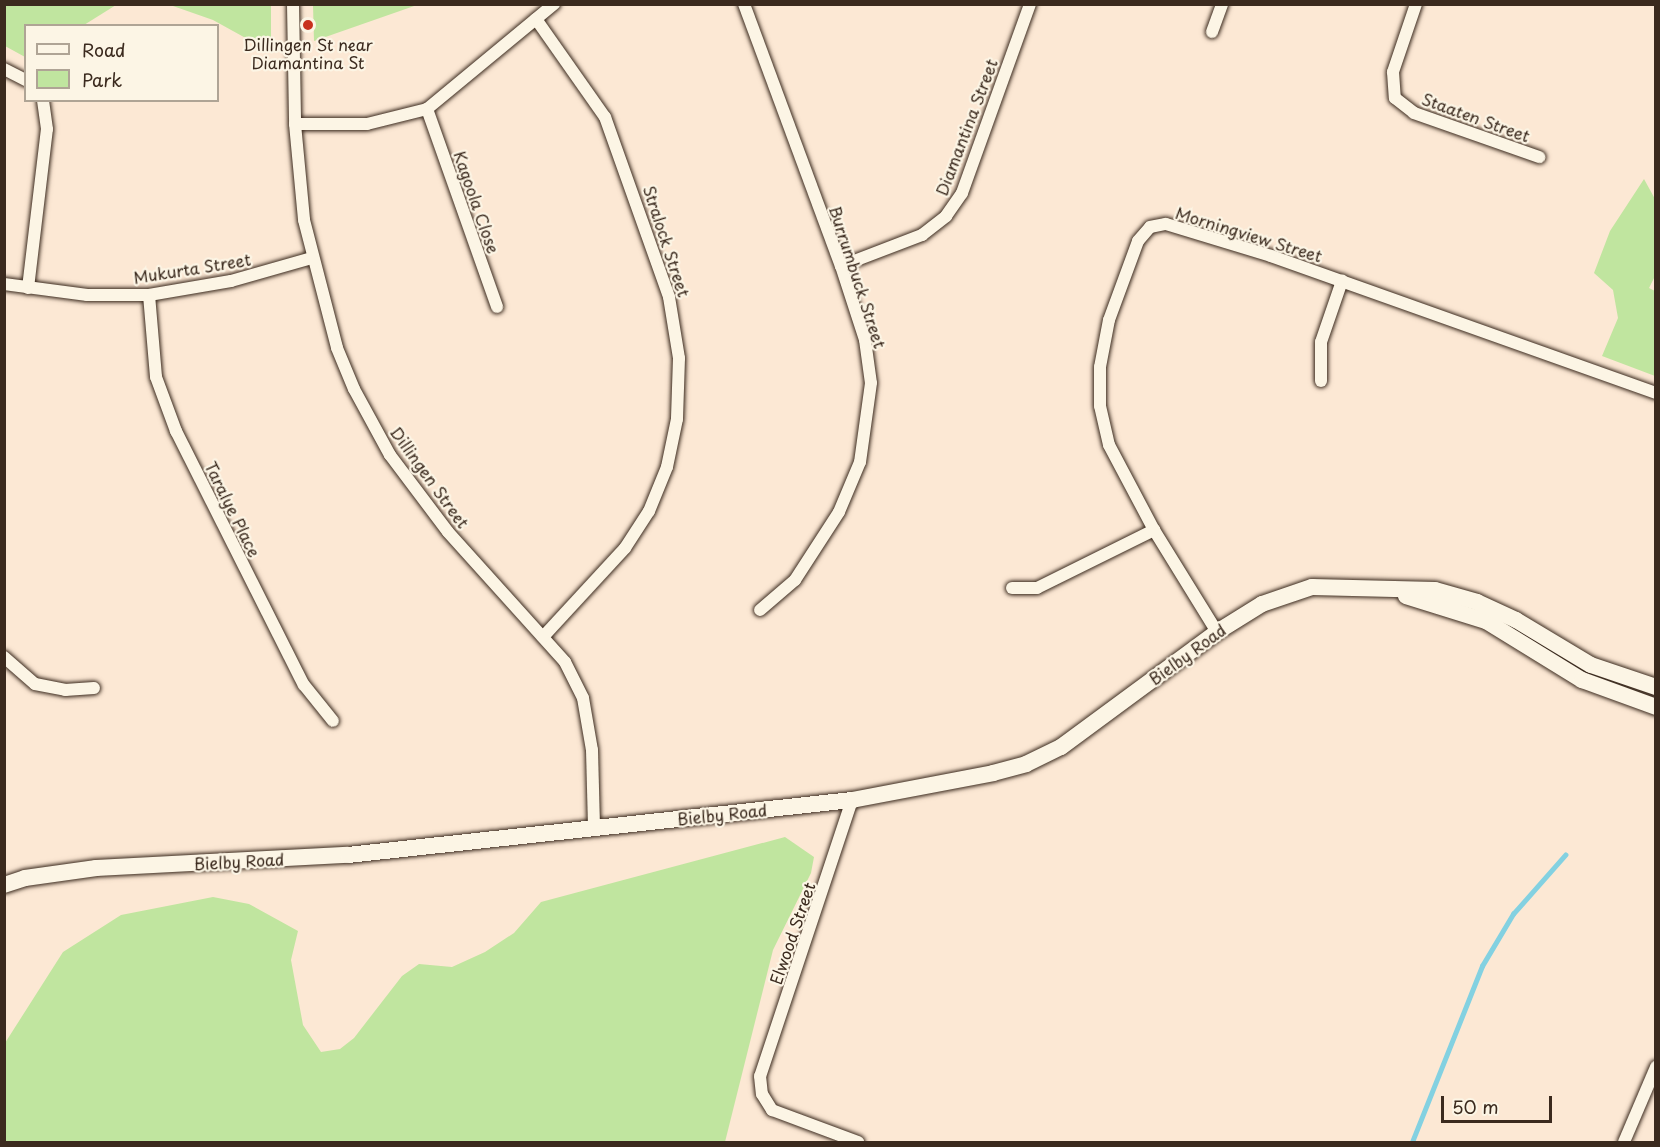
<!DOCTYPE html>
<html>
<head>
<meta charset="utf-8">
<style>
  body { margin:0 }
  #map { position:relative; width:1660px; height:1147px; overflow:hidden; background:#fce8d4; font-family:"Playpen Sans",sans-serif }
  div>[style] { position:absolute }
  .green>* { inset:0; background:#c0e59f }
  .stream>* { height:4.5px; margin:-2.25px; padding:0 2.25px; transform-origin:2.25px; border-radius:2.25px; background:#83d1e1 }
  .roads { filter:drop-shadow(0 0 2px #3b2a1e) drop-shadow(0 0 2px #3b2a1e) }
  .street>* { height:12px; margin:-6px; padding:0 6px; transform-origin:6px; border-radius:6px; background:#fcf5e5 }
  .secondary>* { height:16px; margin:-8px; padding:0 8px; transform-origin:8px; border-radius:8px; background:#fcf5e5 }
  .dots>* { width:16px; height:16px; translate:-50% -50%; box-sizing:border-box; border:3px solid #fcf5e5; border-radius:50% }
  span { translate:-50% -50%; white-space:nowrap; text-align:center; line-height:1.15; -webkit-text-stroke:4.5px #fcf5e5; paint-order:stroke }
  .poi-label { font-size:16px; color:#3b2a1e }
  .street-label { font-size:16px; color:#3b2a1e }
  .frame { position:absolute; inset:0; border:6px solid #3b2a1e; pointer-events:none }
  .legend { position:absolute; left:24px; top:24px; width:195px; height:78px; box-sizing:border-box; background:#fcf5e5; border:2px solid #afa495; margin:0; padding:8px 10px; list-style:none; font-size:18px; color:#3b2a1e }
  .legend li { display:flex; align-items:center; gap:12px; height:30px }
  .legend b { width:30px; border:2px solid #afa495 }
  .scale { position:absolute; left:1441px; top:1096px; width:111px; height:27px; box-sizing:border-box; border:3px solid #3b2a1e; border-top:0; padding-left:8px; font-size:18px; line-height:21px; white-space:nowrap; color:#3b2a1e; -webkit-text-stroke:4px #fcf5e5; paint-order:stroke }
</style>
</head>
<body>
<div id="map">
  <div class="green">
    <div style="clip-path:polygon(4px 5px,271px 5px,271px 52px,213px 20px,173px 6px,116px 5px,84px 25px,26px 26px,25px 57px,5px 46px)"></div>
    <div style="clip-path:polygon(313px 5px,313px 4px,417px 5px,314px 41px)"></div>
    <div style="clip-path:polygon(1644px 179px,1655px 199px,1655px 276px,1649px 288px,1655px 291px,1655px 376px,1602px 356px,1618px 318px,1613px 290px,1594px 273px,1610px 231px)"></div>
    <div style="clip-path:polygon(785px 837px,814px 857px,811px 873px,773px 950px,725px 1142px,5px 1142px,5px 1043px,63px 952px,121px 915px,213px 897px,249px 904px,298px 931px,291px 960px,303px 1025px,321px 1052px,340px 1049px,354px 1038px,402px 976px,419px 964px,452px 967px,485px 952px,514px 933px,541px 902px)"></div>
  </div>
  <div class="stream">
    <div style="left:1412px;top:1142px;width:189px;rotate:-68.3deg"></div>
    <div style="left:1482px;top:966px;width:61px;rotate:-59.2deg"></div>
    <div style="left:1513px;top:914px;width:79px;rotate:-48.6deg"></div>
  </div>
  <div class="roads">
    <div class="street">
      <div style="left:293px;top:4px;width:120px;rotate:89deg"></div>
      <div style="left:295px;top:124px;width:96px;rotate:84.6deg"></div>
      <div style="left:304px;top:220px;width:132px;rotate:75.5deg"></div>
      <div style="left:337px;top:348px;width:44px;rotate:67.5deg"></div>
      <div style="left:354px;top:389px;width:75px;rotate:61.4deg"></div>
      <div style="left:390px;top:455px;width:96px;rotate:53deg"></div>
      <div style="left:448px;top:532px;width:175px;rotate:48deg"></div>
      <div style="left:565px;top:662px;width:40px;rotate:63.4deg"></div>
      <div style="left:583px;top:698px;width:53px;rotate:80.2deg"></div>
      <div style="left:592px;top:750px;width:78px;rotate:88.5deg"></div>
      <div style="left:744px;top:4px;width:279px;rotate:69.7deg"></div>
      <div style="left:841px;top:266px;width:78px;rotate:72deg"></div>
      <div style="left:865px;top:340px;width:43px;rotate:82.1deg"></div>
      <div style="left:871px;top:383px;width:80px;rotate:97.9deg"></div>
      <div style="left:860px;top:462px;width:54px;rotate:112.8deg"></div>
      <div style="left:839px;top:512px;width:81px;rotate:122.9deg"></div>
      <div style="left:795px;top:580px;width:46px;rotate:139.4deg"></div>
      <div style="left:1416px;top:4px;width:72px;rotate:108.7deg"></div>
      <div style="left:1393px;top:72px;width:26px;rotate:86deg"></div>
      <div style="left:1395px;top:98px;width:24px;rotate:38deg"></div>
      <div style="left:1414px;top:113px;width:133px;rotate:19.4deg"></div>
      <div style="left:536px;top:19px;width:120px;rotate:54.9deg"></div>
      <div style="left:605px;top:117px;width:191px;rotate:70.4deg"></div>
      <div style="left:669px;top:297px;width:62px;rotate:80.7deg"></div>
      <div style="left:679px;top:358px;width:61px;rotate:91.9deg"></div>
      <div style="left:677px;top:419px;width:49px;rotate:101.8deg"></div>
      <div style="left:667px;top:467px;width:48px;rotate:112.2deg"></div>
      <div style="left:649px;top:511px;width:44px;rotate:123deg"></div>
      <div style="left:625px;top:548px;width:121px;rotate:132.7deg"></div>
      <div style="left:1212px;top:32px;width:30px;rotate:-70deg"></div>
      <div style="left:4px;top:69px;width:25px;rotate:27deg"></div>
      <div style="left:427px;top:109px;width:210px;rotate:70.5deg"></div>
      <div style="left:295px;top:124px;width:72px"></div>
      <div style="left:367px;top:124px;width:62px;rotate:-14deg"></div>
      <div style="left:427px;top:109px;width:165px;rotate:-39.6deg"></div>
      <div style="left:841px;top:266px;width:87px;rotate:-20.9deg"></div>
      <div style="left:922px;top:235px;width:31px;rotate:-38deg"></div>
      <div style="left:946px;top:216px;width:28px;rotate:-55deg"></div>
      <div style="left:962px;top:193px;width:201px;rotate:-70.2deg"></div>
      <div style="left:4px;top:284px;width:84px;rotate:7.5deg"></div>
      <div style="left:87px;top:295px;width:62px"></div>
      <div style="left:149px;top:295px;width:83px;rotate:-9.7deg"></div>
      <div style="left:231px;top:281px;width:84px;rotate:-15.9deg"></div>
      <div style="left:28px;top:288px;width:160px;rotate:-83.2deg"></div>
      <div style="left:47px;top:129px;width:29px;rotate:-98deg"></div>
      <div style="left:149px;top:295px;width:82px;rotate:85.1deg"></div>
      <div style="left:156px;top:377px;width:58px;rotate:69.7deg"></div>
      <div style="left:176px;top:431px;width:284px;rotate:63.3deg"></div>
      <div style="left:304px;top:685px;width:46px;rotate:51.1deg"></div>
      <div style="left:1321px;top:381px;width:39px;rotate:-90deg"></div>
      <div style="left:1321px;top:342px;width:65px;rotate:-71deg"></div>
      <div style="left:1012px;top:588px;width:25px"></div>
      <div style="left:1037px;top:588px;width:131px;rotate:-26.4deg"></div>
      <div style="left:1217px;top:632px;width:120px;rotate:-121.7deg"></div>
      <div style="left:1154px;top:530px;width:96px;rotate:-117.9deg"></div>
      <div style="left:1109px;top:445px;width:40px;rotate:-103deg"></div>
      <div style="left:1100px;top:406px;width:39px;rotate:-90deg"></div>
      <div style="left:1100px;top:367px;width:48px;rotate:-79.2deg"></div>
      <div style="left:1109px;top:320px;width:84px;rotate:-69.8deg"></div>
      <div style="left:1138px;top:241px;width:18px;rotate:-49deg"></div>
      <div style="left:1150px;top:227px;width:16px;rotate:-11deg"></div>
      <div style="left:1166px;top:224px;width:110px;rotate:16.9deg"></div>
      <div style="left:1271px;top:256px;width:409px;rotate:19.6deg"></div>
      <div style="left:4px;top:657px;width:41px;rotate:41.1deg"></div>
      <div style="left:35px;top:684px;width:31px;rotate:11deg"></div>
      <div style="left:65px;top:690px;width:29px;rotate:-4deg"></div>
      <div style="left:852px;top:800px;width:291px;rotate:108.4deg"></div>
      <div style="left:760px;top:1076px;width:18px;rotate:84deg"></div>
      <div style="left:762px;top:1094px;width:19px;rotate:58deg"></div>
      <div style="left:772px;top:1110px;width:92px;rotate:20.4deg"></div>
      <div style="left:1624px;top:1142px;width:82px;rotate:-66.9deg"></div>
    </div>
    <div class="secondary">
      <div style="left:1406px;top:596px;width:84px;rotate:17.4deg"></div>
      <div style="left:1486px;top:621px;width:113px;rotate:31.6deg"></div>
      <div style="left:1582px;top:680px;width:79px;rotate:20deg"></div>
      <div style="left:4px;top:885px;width:22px;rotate:-18deg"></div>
      <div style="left:25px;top:878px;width:72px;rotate:-8deg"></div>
      <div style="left:96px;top:868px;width:252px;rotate:-3deg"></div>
      <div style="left:348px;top:855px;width:507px;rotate:-6.23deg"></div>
      <div style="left:852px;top:800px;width:144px;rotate:-10.8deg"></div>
      <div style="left:993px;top:773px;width:34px;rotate:-15deg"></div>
      <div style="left:1026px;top:764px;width:39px;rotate:-26deg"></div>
      <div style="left:1061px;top:747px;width:194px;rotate:-36.4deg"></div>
      <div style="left:1217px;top:632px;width:53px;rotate:-31.9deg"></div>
      <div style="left:1262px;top:604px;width:53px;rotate:-18.8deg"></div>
      <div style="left:1312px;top:587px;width:123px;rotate:1.4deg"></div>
      <div style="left:1435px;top:590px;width:44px;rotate:15.9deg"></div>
      <div style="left:1477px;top:602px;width:43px;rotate:24.8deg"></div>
      <div style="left:1516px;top:620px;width:87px;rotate:31deg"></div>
      <div style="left:1591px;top:665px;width:69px;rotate:18.7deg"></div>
    </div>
  </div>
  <div class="dots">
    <div style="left:308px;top:25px;background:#c8321e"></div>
  </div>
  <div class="poi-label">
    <span style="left:308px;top:53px">Dillingen St near<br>Diamantina St</span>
  </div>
  <div class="street-label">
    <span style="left:1476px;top:117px;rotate:20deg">Staaten Street</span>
    <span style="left:966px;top:127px;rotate:-69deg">Diamantina Street</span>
    <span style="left:477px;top:202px;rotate:71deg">Kagoola Close</span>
    <span style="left:1249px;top:234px;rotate:17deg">Morningview Street</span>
    <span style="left:667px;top:241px;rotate:72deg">Stralock Street</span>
    <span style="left:192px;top:268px;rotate:-9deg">Mukurta Street</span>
    <span style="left:858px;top:277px;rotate:72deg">Burrumbuck Street</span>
    <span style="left:430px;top:477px;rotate:54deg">Dillingen Street</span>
    <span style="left:233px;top:509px;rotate:64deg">Taralye Place</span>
    <span style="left:1187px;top:654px;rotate:-36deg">Bielby Road</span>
    <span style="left:722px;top:814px;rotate:-6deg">Bielby Road</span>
    <span style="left:239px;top:861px;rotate:-3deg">Bielby Road</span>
    <span style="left:792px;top:933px;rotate:-71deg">Elwood Street</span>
  </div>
  <div class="frame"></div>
  <ul class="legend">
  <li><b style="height:8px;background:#fcf5e5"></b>Road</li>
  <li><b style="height:16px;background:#c0e59f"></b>Park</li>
  </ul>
  <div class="scale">50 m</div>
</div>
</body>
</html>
